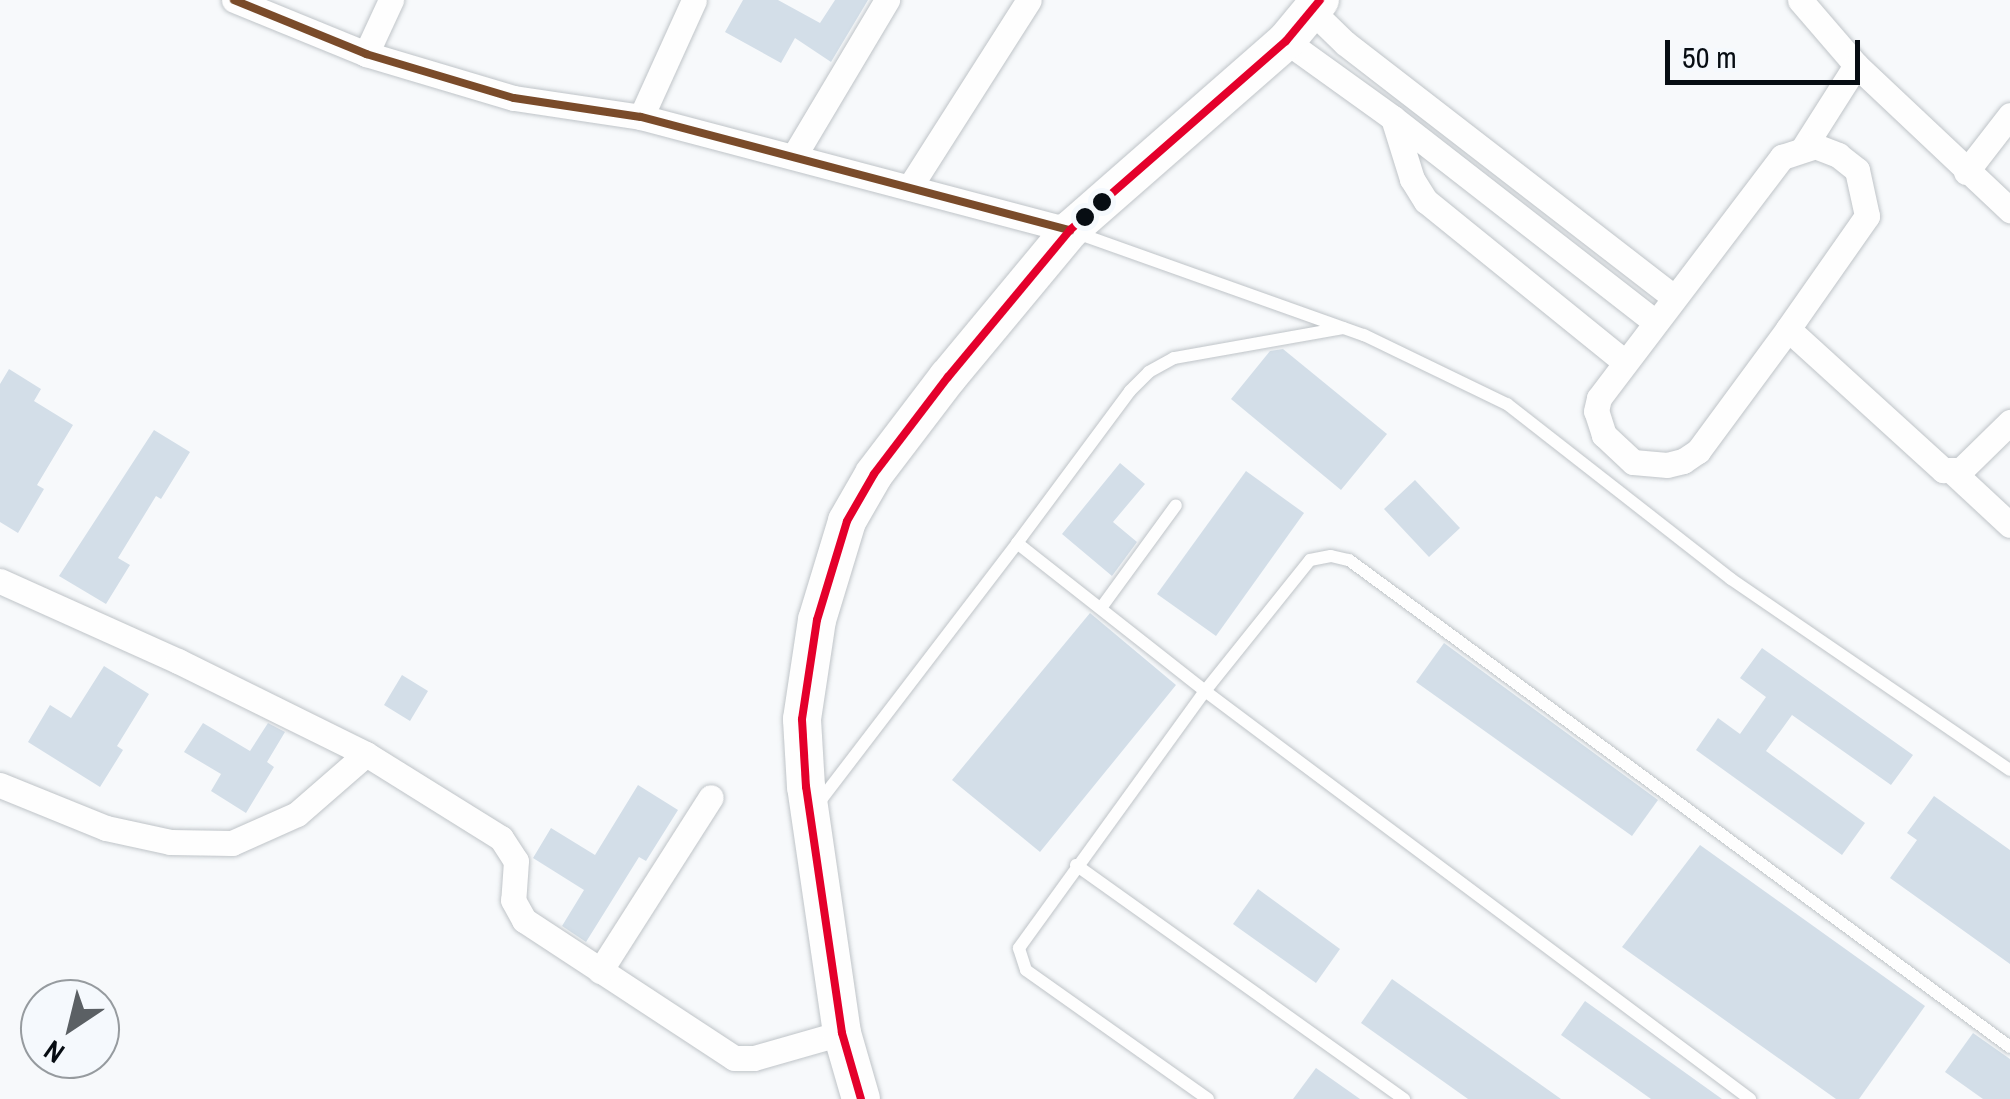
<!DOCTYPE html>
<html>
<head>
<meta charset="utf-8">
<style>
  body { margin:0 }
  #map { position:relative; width:2010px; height:1099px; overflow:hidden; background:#f7f9fb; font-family:"Archivo Narrow",sans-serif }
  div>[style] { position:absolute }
  .building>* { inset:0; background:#d3dee8 }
  .roads { filter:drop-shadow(0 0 2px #bfc4c8) drop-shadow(0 0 2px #bfc4c8) }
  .service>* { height:12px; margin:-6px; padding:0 6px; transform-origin:6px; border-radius:6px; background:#fefefe }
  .minor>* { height:25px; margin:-12.5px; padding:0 12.5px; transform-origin:12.5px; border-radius:12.5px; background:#fefefe }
  .secondary>* { height:38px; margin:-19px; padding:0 19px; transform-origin:19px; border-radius:19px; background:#fefefe }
  .bus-1>* { height:8px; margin:-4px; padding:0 4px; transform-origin:4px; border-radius:4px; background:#7a4b2a }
  .bus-2>* { height:8px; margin:-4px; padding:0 4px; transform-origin:4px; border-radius:4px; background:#e4002b }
  .dots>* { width:28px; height:28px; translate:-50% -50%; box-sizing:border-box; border:5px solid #f5f9fd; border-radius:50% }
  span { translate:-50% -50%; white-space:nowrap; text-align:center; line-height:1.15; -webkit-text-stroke:10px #f5f9fd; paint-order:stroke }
  .north { position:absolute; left:20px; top:979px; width:100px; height:100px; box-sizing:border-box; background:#f5f9fd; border:2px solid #969b9f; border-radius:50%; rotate:215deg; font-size:28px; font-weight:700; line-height:40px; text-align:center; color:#070d13 }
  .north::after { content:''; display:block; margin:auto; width:35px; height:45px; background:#5b6064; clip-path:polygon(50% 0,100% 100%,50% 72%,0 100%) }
  .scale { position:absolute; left:1665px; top:40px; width:195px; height:45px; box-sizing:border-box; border:5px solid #070d13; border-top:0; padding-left:12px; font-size:30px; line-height:35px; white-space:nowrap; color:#070d13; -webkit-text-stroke:8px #f5f9fd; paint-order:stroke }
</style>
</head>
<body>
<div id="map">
  <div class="building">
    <div style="clip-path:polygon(743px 0,778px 0,820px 23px,835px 0,868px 0,831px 62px,795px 38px,781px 63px,725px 32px)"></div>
    <div style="clip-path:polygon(1283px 349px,1387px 434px,1341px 490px,1231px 399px,1270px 351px)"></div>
    <div style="clip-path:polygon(9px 369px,41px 389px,34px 401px,73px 425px,37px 485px,44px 489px,18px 533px,0 522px,0 384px)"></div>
    <div style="clip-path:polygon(154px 430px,190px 452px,161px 499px,156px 496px,118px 558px,130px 565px,106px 604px,59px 576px)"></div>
    <div style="clip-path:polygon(1120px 463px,1145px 484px,1113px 522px,1137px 542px,1112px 576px,1062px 534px)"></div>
    <div style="clip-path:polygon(1246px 471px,1304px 513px,1216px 636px,1157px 594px)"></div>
    <div style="clip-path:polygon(1415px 480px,1460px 528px,1429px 557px,1384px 509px)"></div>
    <div style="clip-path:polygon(1090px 613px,1176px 685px,1040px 852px,952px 780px)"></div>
    <div style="clip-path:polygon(1444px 643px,1658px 800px,1632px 836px,1416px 682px)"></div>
    <div style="clip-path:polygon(1762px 648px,1913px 755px,1891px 785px,1792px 715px,1766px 751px,1865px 823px,1842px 855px,1696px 750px,1718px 718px,1740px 734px,1766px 697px,1740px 678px)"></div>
    <div style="clip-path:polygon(104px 666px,149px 694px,117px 746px,123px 750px,100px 787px,28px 742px,50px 705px,71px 718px)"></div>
    <div style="clip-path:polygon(402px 675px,428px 691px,410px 721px,384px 705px)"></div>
    <div style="clip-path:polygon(203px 723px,250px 751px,268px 723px,285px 732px,267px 762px,274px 767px,246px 813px,211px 791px,221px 774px,184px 752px)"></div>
    <div style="clip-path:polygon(638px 785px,678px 810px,646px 861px,639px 857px,586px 942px,562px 926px,584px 890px,533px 858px,551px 828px,595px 855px)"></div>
    <div style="clip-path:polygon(1934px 796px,2010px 850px,2010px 964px,1890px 878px,1917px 840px,1907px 833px)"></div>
    <div style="clip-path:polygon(1700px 845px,1925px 1006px,1859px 1099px,1836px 1099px,1622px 947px)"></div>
    <div style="clip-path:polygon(1258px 889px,1340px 949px,1316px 983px,1233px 924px)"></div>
    <div style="clip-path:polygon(1392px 979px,1561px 1099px,1468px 1099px,1361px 1023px)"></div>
    <div style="clip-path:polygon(1585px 1001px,1722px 1099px,1651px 1099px,1561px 1035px)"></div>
    <div style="clip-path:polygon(1973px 1033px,2010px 1059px,2010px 1099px,1983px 1099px,1945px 1072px)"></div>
    <div style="clip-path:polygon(1316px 1068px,1360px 1099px,1293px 1099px)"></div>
  </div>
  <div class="roads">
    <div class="service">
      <div style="left:1077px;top:233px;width:305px;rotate:19.6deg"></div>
      <div style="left:1364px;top:335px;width:159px;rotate:25.8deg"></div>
      <div style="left:1507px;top:404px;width:284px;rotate:38deg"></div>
      <div style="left:1731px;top:579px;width:338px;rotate:34.4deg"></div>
      <div style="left:1343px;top:328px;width:172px;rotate:169.9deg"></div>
      <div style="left:1174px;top:358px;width:29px;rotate:151deg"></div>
      <div style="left:1149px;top:372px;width:27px;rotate:135deg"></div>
      <div style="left:1130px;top:391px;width:189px;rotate:126.6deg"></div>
      <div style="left:1017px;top:543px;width:239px;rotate:38.2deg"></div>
      <div style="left:1205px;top:691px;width:681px;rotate:36.82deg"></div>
      <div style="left:1101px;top:608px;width:127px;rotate:-53.9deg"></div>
      <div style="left:817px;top:805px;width:330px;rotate:-52.6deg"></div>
      <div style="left:1076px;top:865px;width:403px;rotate:35.5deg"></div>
      <div style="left:1208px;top:1099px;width:223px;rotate:-144.7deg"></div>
      <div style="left:1026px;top:970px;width:23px;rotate:-108deg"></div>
      <div style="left:1019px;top:948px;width:317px;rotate:-54.1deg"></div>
      <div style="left:1205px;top:691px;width:168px;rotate:-51.3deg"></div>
      <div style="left:1310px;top:560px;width:21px;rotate:-11deg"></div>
      <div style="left:1331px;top:556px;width:18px;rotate:13deg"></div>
      <div style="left:1349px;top:560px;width:821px;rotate:36.38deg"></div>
    </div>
    <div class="minor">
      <div style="left:234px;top:0;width:143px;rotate:22.2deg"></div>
      <div style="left:366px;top:54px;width:154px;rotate:16.6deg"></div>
      <div style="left:514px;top:98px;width:128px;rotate:8.5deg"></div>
      <div style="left:641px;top:117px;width:444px;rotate:14.8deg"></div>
      <div style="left:1800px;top:0;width:86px;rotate:49.3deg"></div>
      <div style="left:1856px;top:65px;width:212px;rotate:43.3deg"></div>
      <div style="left:1312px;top:11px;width:46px;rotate:44.1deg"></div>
      <div style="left:1345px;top:43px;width:416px;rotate:37.7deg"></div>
      <div style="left:1286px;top:41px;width:132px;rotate:35.7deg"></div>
      <div style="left:1393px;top:118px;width:332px;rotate:37.9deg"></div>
      <div style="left:366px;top:54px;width:60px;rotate:-65.2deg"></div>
      <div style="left:641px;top:117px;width:128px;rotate:-65.6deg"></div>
      <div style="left:1393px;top:118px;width:64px;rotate:72.7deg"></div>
      <div style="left:1412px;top:179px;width:26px;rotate:58deg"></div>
      <div style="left:1426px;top:201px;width:256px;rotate:39deg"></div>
      <div style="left:1804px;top:147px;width:97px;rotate:-57.6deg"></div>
      <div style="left:794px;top:156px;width:182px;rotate:-59.2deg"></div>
      <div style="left:1966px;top:172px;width:72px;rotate:-52.3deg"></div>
      <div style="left:911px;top:185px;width:219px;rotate:-57.5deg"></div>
      <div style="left:1788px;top:329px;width:152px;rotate:126.4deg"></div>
      <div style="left:1698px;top:451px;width:18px;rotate:146deg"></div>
      <div style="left:1683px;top:461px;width:16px;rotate:166deg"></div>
      <div style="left:1667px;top:465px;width:34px;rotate:-175deg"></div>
      <div style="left:1633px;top:462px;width:40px;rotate:-137deg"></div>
      <div style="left:1604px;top:435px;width:25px;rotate:-108deg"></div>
      <div style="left:1596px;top:411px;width:13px;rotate:-77deg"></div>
      <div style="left:1599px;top:398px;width:303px;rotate:-52.8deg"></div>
      <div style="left:1782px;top:157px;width:35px;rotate:-18deg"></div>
      <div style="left:1815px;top:146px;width:25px;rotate:21deg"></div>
      <div style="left:1838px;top:155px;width:24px;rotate:38deg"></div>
      <div style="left:1857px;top:170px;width:47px;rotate:77.7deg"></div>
      <div style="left:1867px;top:216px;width:138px;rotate:125deg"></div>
      <div style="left:1788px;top:329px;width:210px;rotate:42.3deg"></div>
      <div style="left:1943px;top:470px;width:18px"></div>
      <div style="left:1961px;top:470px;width:69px;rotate:-44.4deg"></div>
      <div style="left:1954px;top:473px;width:76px;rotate:42.9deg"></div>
      <div style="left:0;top:581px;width:195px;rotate:24.2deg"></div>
      <div style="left:178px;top:661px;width:210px;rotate:26.3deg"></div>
      <div style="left:366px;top:754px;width:159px;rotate:31.9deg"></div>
      <div style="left:501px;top:838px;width:27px;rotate:57deg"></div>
      <div style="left:516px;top:861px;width:39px;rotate:94deg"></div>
      <div style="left:513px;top:900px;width:23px;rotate:61deg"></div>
      <div style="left:524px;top:920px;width:251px;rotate:33.3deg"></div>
      <div style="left:734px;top:1058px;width:20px"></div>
      <div style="left:754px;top:1058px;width:91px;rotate:-15.9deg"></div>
      <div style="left:0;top:785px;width:114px;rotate:22.1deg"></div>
      <div style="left:106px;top:828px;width:66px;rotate:12.3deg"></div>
      <div style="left:170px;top:842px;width:62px;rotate:0.9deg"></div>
      <div style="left:232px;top:843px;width:71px;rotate:-24deg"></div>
      <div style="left:297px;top:814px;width:91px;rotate:-41deg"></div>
      <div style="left:600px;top:971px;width:206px;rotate:-57.5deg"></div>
    </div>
    <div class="secondary">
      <div style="left:861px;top:1099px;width:69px;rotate:-106.1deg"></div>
      <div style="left:842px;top:1033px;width:249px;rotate:-98.3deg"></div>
      <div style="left:806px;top:787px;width:68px;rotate:-93.4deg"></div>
      <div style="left:802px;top:719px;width:100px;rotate:-81.4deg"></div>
      <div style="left:817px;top:620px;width:103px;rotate:-73.1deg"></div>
      <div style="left:847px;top:521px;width:54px;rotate:-60.1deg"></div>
      <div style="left:874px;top:474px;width:122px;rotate:-52.7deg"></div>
      <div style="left:948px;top:377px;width:191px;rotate:-50.3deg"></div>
      <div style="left:1070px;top:230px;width:287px;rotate:-41.2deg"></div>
      <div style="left:1286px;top:41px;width:53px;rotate:-50.3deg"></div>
    </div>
  </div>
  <div class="bus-1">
    <div style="left:234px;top:0;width:143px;rotate:22.2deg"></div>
    <div style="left:366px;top:54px;width:154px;rotate:16.6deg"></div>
    <div style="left:514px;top:98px;width:128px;rotate:8.5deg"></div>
    <div style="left:641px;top:117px;width:444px;rotate:14.8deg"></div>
  </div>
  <div class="bus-2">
    <div style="left:861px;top:1099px;width:69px;rotate:-106.1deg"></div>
    <div style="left:842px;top:1033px;width:249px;rotate:-98.3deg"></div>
    <div style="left:806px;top:787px;width:68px;rotate:-93.4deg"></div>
    <div style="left:802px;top:719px;width:100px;rotate:-81.4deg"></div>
    <div style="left:817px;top:620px;width:103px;rotate:-73.1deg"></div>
    <div style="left:847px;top:521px;width:54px;rotate:-60.1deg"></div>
    <div style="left:874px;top:474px;width:122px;rotate:-52.7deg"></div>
    <div style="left:948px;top:377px;width:191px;rotate:-50.3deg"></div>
    <div style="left:1070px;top:230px;width:287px;rotate:-41.2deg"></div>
    <div style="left:1286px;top:41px;width:53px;rotate:-50.3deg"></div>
  </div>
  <div class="dots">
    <div style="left:1102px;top:202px;background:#070d13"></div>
    <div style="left:1085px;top:217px;background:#070d13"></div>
  </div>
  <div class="north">N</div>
  <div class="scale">50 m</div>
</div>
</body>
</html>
